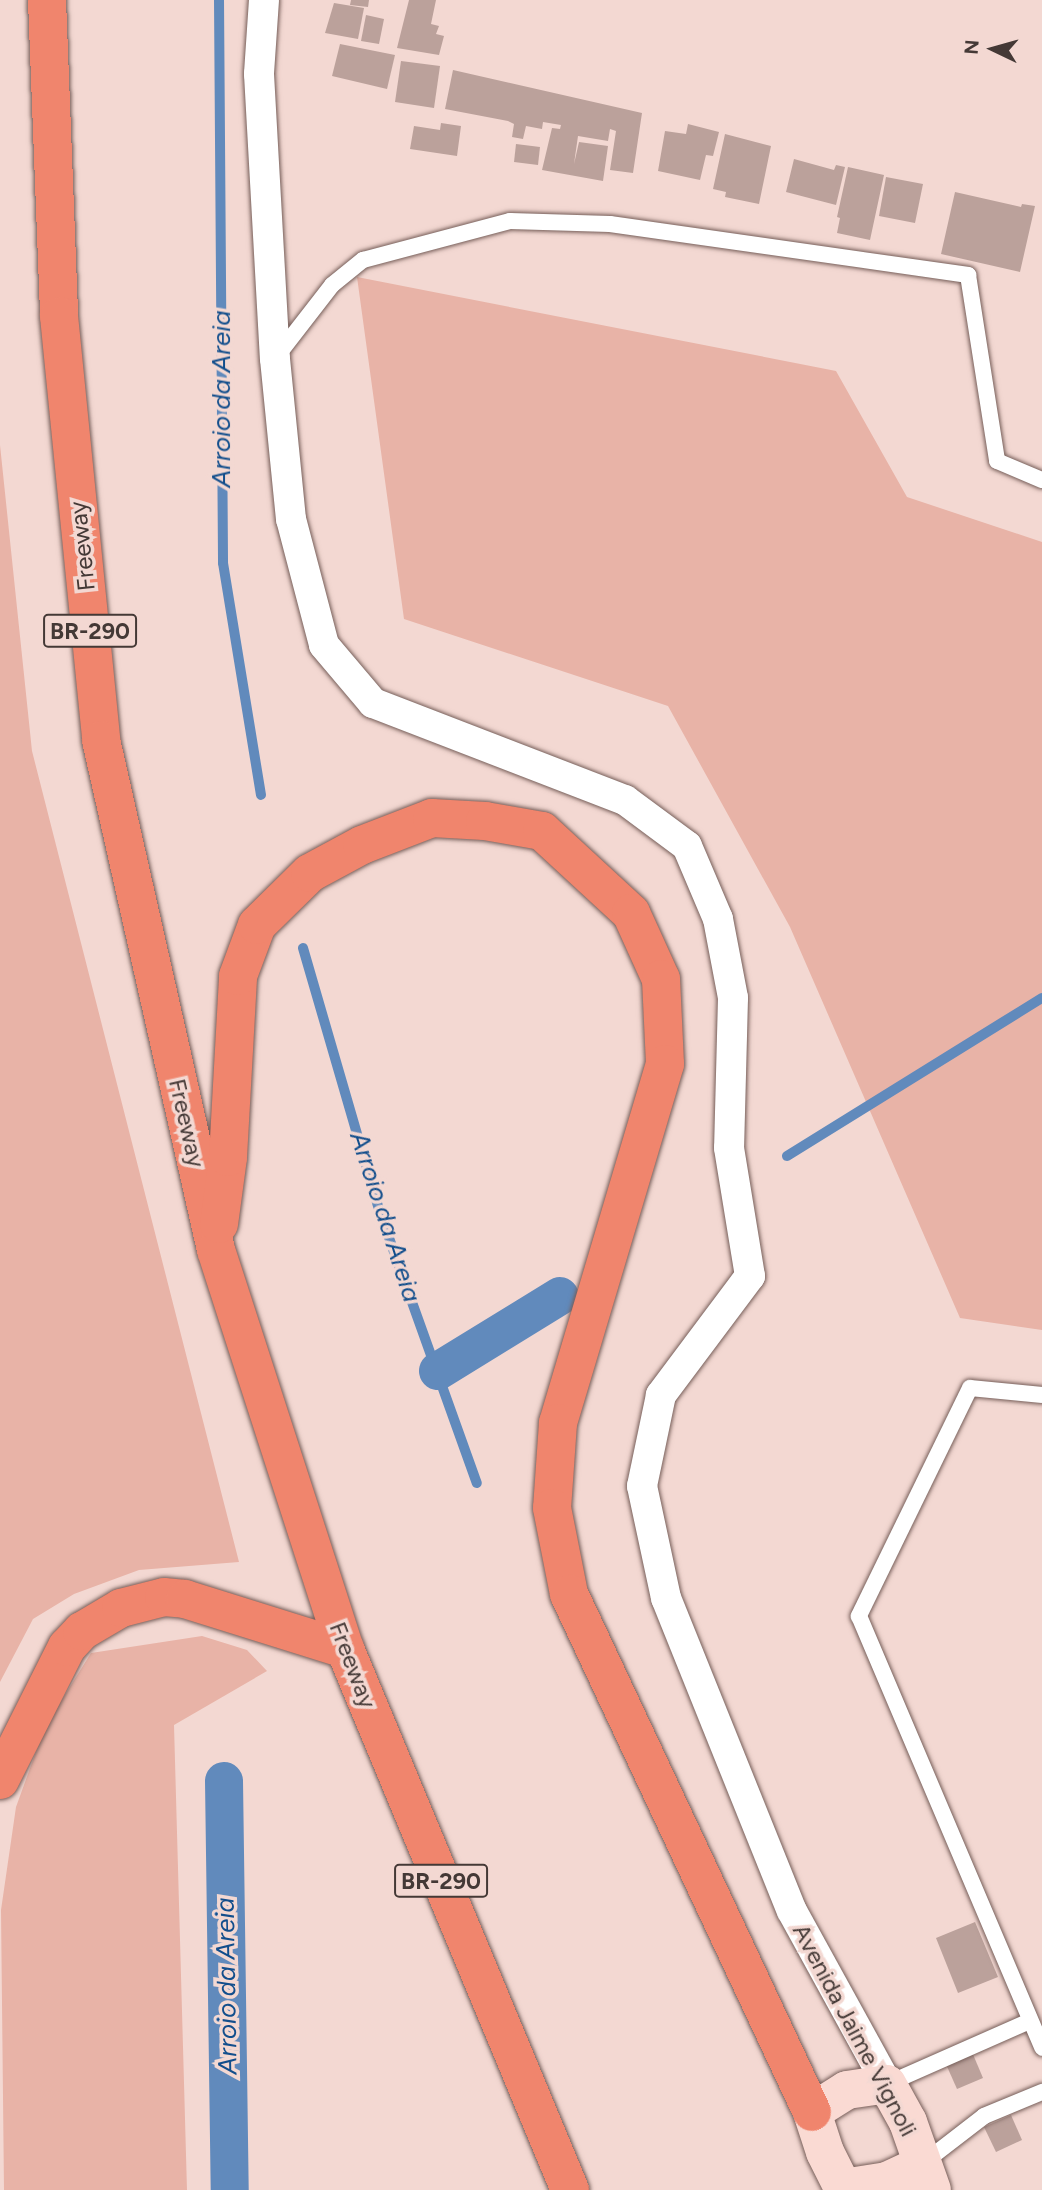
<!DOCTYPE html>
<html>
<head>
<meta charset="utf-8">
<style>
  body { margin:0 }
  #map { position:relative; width:1042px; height:2190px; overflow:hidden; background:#f3d8d2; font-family:Figtree,sans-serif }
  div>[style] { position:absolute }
  .green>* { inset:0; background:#e8b3a7 }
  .stream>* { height:10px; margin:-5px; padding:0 5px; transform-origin:5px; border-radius:5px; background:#618abc }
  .canal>* { height:38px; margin:-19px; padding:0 19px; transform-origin:19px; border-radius:19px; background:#618abc }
  .building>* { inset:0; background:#bba19b }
  .roads { filter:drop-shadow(0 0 2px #765e59) drop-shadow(0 0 2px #765e59) }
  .lane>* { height:16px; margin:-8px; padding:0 8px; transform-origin:8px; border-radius:8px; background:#fff }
  .street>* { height:30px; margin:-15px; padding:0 15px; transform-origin:15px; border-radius:15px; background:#fff }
  .secondary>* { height:38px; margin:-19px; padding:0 19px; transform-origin:19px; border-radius:19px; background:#fadad3 }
  .highway>* { height:38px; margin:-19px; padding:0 19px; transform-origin:19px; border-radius:19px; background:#f0856d }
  span { translate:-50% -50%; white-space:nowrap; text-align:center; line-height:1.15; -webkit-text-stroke:7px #f3d8d2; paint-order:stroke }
  .shield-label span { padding:2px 5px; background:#f3d8d2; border:2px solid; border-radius:5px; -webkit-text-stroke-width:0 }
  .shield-label { font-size:23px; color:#443936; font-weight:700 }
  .street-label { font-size:24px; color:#443936 }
  .water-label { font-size:26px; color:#124e8c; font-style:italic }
  .north { position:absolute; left:958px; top:14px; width:70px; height:70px; -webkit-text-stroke:5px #f3d8d2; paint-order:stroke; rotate:275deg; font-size:19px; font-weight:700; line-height:28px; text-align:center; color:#443936 }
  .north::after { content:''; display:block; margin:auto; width:24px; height:32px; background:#443936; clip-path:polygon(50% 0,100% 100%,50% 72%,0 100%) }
</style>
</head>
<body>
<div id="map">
  <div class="green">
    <div style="clip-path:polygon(357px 277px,836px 371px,907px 497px,1042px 542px,1042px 1330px,960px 1318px,790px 927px,668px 706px,404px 619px)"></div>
    <div style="clip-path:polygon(0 445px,32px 751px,239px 1562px,139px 1570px,74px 1594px,33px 1619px,0 1682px)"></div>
    <div style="clip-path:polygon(202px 1636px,247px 1650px,267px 1671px,174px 1725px,187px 2190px,4px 2190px,1px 1910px,16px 1807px,45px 1727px,91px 1653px)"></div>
  </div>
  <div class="stream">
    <div style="left:219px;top:0;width:563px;rotate:89.59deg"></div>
    <div style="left:223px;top:563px;width:235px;rotate:80.7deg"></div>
    <div style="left:303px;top:948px;width:273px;rotate:73.8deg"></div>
    <div style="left:379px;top:1210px;width:290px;rotate:70.3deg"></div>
    <div style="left:787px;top:1156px;width:300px;rotate:-31.8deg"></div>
  </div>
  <div class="canal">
    <div style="left:438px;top:1371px;width:143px;rotate:-31.6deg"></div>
    <div style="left:224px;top:1781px;width:409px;rotate:89.2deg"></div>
  </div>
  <div class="building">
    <div style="clip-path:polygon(351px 0,369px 0,368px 7px,350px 5px)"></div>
    <div style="clip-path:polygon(409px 0,436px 0,431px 24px,439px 26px,436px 34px,444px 36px,439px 55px,397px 48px)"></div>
    <div style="clip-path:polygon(334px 3px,364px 8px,358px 39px,325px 33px)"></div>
    <div style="clip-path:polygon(366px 15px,384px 19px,379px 44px,361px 41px)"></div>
    <div style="clip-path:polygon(340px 44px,395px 55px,387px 89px,332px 76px)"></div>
    <div style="clip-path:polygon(401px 61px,440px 66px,434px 108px,395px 102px)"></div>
    <div style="clip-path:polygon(453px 70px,642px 113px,633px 173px,610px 170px,616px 131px,610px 129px,608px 141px,578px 136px,574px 164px,579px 142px,608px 146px,603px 181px,542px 170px,552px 128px,560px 129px,561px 125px,543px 122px,542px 129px,526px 126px,523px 139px,512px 137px,514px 124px,508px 121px,445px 109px)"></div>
    <div style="clip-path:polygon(441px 123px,461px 126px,457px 156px,410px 149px,414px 126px,440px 130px)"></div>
    <div style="clip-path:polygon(688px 124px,719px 132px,713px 156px,706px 155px,700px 180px,658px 171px,665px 131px,686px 134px)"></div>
    <div style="clip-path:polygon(725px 134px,771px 146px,759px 204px,725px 197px,726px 192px,713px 189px)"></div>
    <div style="clip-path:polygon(516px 144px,540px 147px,538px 165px,514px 162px)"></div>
    <div style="clip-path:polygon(794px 159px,834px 170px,836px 165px,845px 167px,836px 205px,786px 192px)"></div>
    <div style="clip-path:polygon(848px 167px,884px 175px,870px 240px,837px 233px,840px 218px,837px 217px)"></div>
    <div style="clip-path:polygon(886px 177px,923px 184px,915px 223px,879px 216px)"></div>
    <div style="clip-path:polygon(955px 192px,1021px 207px,1022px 204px,1035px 206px,1020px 272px,941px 254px)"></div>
    <div style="clip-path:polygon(975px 1922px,998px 1977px,958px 1993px,936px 1938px)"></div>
    <div style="clip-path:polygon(972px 2052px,983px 2078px,957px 2089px,945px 2062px)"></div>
    <div style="clip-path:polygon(1011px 2115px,1022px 2140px,996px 2152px,984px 2127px)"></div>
  </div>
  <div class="roads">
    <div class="lane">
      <div style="left:277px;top:356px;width:90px;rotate:-52.2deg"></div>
      <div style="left:332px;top:285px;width:40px;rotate:-39deg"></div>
      <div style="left:363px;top:260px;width:152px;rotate:-14.9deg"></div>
      <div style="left:510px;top:221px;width:100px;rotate:1.7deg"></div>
      <div style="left:610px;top:224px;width:362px;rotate:8.1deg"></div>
      <div style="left:968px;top:275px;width:188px;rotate:81.1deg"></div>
      <div style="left:997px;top:461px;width:49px;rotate:22.9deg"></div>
      <div style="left:1042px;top:1395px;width:72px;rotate:-174.4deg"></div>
      <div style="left:970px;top:1388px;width:254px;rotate:116deg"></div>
      <div style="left:859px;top:1616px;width:469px;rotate:67deg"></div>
      <div style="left:887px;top:2084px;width:156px;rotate:-23.8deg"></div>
      <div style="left:922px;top:2164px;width:78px;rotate:-37.7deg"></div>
      <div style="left:984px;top:2116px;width:63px;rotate:-22.5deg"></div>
    </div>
    <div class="street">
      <div style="left:264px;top:0;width:74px;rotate:93.9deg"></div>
      <div style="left:259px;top:74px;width:285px;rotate:86.8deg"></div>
      <div style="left:275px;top:359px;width:161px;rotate:84.3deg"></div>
      <div style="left:291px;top:519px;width:130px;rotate:75.3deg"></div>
      <div style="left:324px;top:645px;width:76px;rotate:49.8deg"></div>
      <div style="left:373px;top:703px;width:270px;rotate:21.1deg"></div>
      <div style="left:625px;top:800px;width:77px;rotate:36.6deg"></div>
      <div style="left:687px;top:846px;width:79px;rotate:67deg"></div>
      <div style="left:718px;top:919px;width:80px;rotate:79.2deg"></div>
      <div style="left:733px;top:998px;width:150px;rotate:91.5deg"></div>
      <div style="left:729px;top:1148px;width:130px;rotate:80.7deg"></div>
      <div style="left:750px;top:1276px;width:149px;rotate:126.8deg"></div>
      <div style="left:661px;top:1395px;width:93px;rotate:101.8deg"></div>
      <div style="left:642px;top:1486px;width:115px;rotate:77.9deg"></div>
      <div style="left:666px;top:1598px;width:337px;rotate:68.1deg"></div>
      <div style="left:792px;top:1911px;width:197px;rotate:61.2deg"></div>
    </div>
    <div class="secondary">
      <div style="left:843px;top:2188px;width:45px;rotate:-9deg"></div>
      <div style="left:887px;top:2181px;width:38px;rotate:-25deg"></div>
      <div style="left:844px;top:2190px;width:42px;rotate:-116.6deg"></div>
      <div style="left:825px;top:2152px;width:42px;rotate:-108deg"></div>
      <div style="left:812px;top:2112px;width:41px;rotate:-32.2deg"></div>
      <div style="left:847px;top:2090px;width:40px;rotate:-8.5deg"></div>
      <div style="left:887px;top:2084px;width:43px;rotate:61.1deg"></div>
      <div style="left:908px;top:2122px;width:72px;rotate:70.6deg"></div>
    </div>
    <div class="highway">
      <div style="left:47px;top:0;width:316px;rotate:87.8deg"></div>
      <div style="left:59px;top:316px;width:426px;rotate:84.3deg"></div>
      <div style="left:101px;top:740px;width:523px;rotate:77.29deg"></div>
      <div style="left:216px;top:1250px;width:419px;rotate:72.1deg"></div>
      <div style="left:345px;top:1649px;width:586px;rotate:67.42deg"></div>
      <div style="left:219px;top:1224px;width:68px;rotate:-82.3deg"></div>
      <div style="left:228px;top:1157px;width:181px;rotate:-86.8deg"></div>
      <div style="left:238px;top:976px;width:54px;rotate:-69.6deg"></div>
      <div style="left:257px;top:925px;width:74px;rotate:-44.5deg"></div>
      <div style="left:310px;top:873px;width:59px;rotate:-28.3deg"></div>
      <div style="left:362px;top:845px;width:75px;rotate:-21.1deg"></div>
      <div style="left:432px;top:818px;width:53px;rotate:3.2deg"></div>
      <div style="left:485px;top:821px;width:58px;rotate:10deg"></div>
      <div style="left:542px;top:831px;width:121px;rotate:42.7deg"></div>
      <div style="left:631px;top:913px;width:72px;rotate:65.6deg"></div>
      <div style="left:661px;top:979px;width:85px;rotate:87.3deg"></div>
      <div style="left:665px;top:1064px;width:375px;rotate:106.6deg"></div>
      <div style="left:558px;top:1423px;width:85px;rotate:94deg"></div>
      <div style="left:552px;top:1508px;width:88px;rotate:78.8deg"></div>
      <div style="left:569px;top:1594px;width:572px;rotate:64.87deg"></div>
      <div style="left:0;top:1780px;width:149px;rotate:-63.3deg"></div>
      <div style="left:67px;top:1647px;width:22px;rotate:-47deg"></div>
      <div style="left:82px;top:1631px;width:45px;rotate:-30.5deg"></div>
      <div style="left:121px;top:1608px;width:44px;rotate:-14.3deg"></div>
      <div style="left:164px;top:1597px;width:21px;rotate:5deg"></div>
      <div style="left:185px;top:1599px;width:168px;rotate:17.4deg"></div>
    </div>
  </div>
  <div class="shield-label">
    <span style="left:90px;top:631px">BR-290</span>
    <span style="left:441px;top:1881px">BR-290</span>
  </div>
  <div class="street-label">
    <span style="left:82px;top:546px;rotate:-96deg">Freeway</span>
    <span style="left:187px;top:1123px;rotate:77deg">Freeway</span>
    <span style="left:353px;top:1665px;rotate:69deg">Freeway</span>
    <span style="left:855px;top:2030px;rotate:62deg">Avenida Jaime Vignoli</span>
  </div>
  <div class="water-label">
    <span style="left:222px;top:399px;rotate:-90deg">Arroio da Areia</span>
    <span style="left:385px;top:1217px;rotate:72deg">Arroio da Areia</span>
    <span style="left:227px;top:1986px;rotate:-91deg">Arroio da Areia</span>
  </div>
  <div class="north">N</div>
</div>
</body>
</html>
